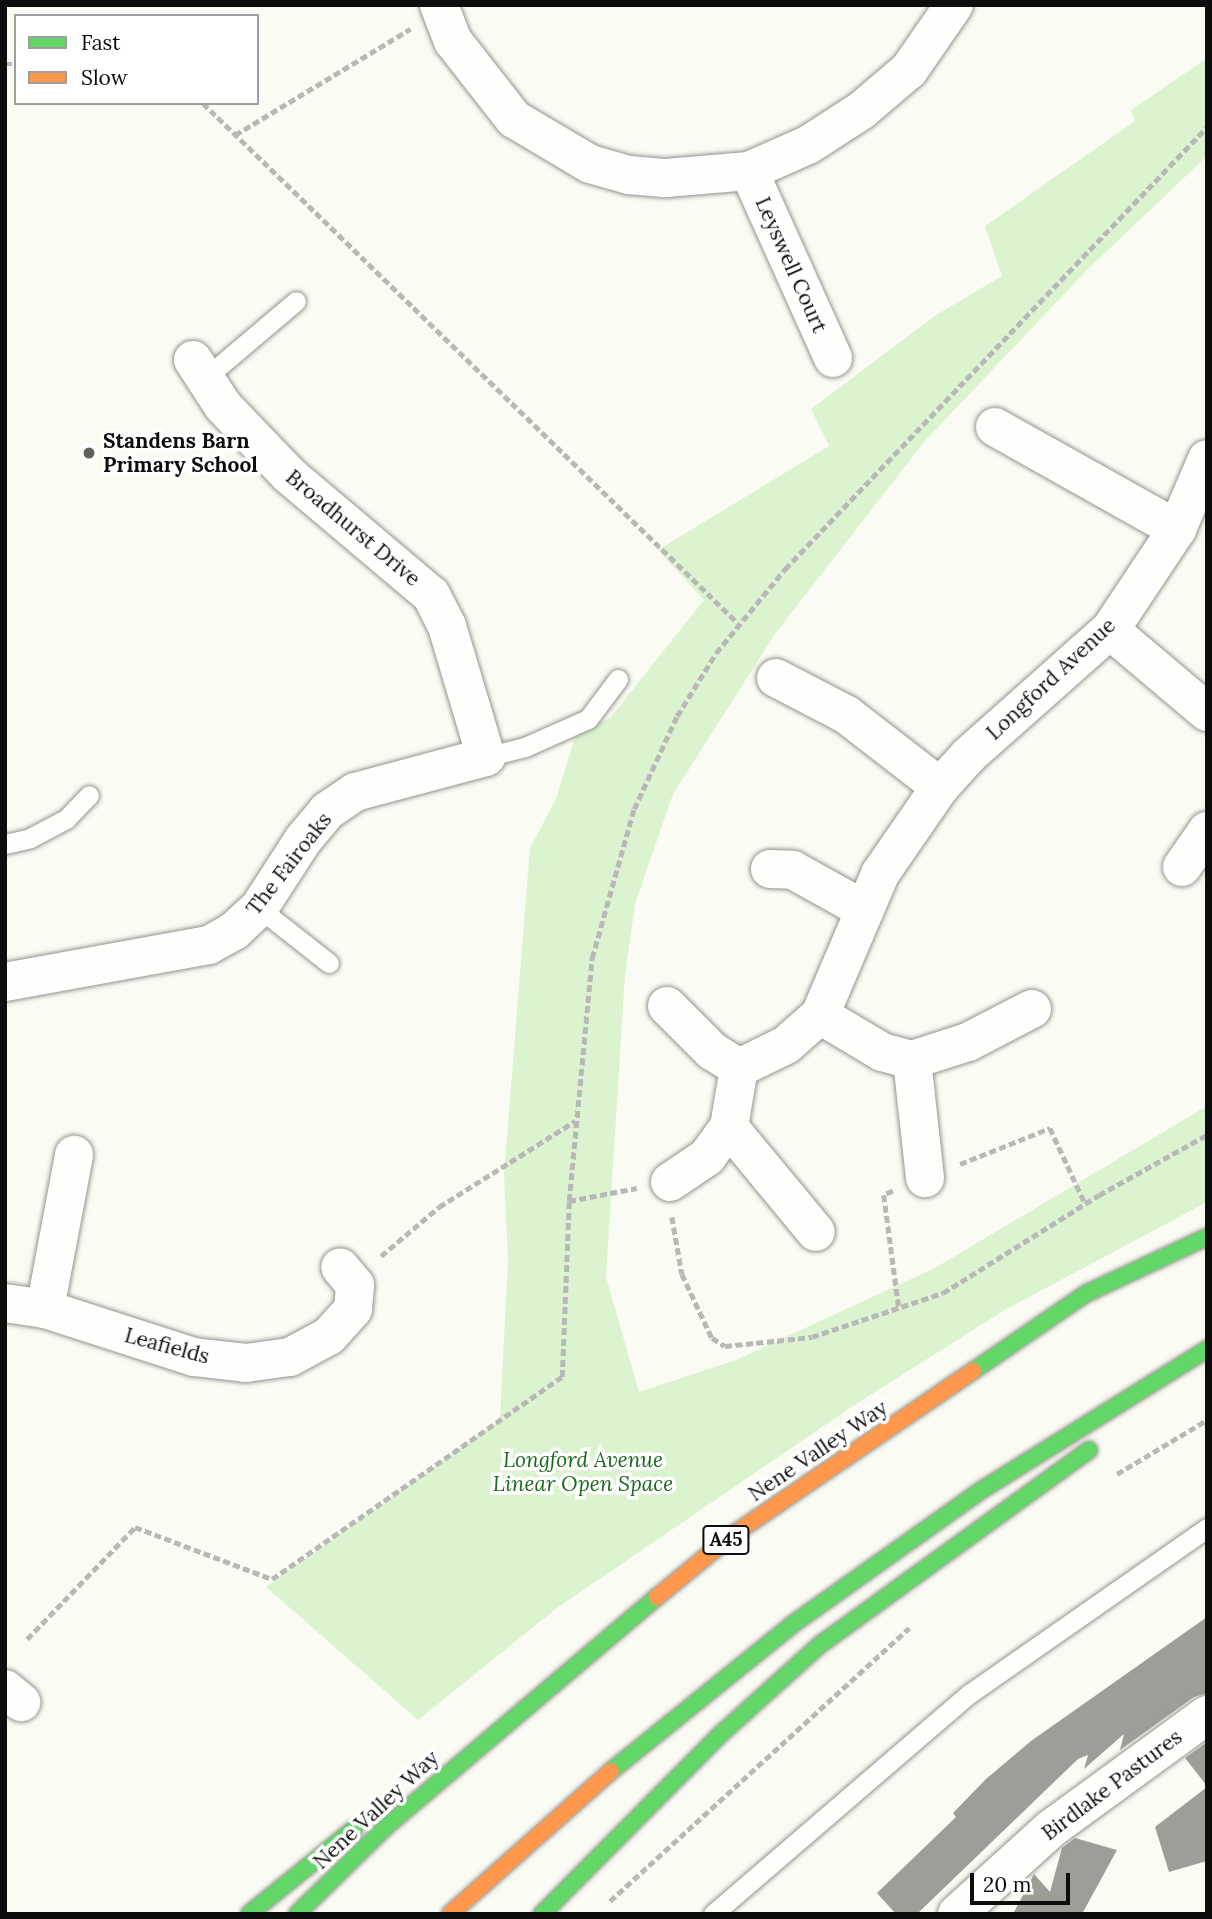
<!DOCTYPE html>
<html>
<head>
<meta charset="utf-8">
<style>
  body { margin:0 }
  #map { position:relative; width:1212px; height:1919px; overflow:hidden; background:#fafbf2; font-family:Lora,serif }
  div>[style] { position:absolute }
  .green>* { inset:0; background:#dcf3d0 }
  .building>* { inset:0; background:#9e9e98 }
  .path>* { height:4.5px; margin-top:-2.25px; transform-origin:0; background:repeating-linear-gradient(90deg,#b8b8b6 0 7px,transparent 0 10.5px) }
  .roads { filter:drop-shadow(0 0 2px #949490) drop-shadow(0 0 2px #949490) }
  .lane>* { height:19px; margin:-9.5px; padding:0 9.5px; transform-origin:9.5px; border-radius:9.5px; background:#fefefd }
  .street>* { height:38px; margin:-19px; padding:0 19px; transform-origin:19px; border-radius:19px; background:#fefefd }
  .fast>* { height:16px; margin:-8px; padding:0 8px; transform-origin:8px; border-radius:8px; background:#63d668 }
  .slow>* { height:16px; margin:-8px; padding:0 8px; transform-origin:8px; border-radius:8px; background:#ff974d }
  .dots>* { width:19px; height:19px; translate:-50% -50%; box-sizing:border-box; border:4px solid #fff; border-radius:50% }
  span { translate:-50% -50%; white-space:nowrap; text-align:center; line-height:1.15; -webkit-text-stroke:7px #fff; paint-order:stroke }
  .shield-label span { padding:2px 5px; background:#fff; border:2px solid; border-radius:5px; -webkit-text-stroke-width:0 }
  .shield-label { font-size:19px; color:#0d0d0d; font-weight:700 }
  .street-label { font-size:21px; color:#0d0d0d }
  .poi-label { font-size:21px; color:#0d0d0d; font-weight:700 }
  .left { translate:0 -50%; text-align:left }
  .park-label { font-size:21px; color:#1a691d; font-style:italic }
  .frame { position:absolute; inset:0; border:7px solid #0d0d0d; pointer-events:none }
  .legend { position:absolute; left:14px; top:14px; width:245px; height:91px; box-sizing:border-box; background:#fff; border:2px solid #9e9e9e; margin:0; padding:9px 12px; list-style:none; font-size:21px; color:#0d0d0d }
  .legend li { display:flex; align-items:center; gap:14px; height:35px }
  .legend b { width:35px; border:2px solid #9e9e9e }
  .scale { position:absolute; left:970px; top:1873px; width:100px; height:32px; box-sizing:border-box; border:4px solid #0d0d0d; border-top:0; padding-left:9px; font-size:21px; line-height:24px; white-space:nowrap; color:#0d0d0d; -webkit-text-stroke:5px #fff; paint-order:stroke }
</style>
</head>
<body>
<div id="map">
  <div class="green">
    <div style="clip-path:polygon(1207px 58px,1207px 156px,1088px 269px,924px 442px,775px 634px,673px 794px,635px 904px,625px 975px,606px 1277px,639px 1392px,736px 1360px,935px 1268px,1207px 1106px,1207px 1202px,1003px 1311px,853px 1406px,557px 1608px,418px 1720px,266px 1587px,500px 1419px,508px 1259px,504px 1175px,530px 848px,556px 799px,576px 734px,610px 718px,704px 600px,658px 550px,829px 446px,811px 409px,936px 315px,1002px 276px,985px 226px,1135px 121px,1131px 110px)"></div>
  </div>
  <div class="building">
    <div style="clip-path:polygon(1207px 1617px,1207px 1693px,1194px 1697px,1120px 1750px,1124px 1734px,1084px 1769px,1088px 1755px,1078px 1759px,917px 1914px,896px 1914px,877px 1893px,956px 1817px,953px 1813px,986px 1779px,1031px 1741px)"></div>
    <div style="clip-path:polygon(1207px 1742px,1207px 1786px,1185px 1758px)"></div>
    <div style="clip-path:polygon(1207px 1787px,1207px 1861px,1169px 1872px,1155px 1827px)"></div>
    <div style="clip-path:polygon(1075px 1838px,1117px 1850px,1082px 1914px,1013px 1914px,1034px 1874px,1050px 1892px,1062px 1848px)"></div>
  </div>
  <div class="path">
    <div style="left:5px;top:64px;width:11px"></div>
    <div style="left:203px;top:103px;width:746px;rotate:44.19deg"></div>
    <div style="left:235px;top:135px;width:205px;rotate:-31.2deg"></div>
    <div style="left:960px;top:1164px;width:97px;rotate:-21.8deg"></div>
    <div style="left:1050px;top:1128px;width:83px;rotate:65deg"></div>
    <div style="left:893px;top:1191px;width:10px;rotate:156deg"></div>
    <div style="left:884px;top:1195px;width:115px;rotate:82.5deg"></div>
    <div style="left:569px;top:1201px;width:69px;rotate:-10.8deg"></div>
    <div style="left:672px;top:1217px;width:58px;rotate:80deg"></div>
    <div style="left:682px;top:1274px;width:71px;rotate:64.9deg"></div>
    <div style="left:712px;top:1338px;width:15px;rotate:32deg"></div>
    <div style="left:725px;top:1346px;width:87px;rotate:-5.9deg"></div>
    <div style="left:812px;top:1337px;width:138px;rotate:-18.6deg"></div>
    <div style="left:943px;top:1293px;width:184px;rotate:-32.1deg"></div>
    <div style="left:1099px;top:1195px;width:124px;rotate:-29.1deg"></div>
    <div style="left:381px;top:1256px;width:76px;rotate:-40.2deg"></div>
    <div style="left:439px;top:1207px;width:161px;rotate:-32.3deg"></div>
    <div style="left:1117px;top:1474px;width:105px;rotate:-31deg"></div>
    <div style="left:27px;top:1639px;width:156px;rotate:-46deg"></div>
    <div style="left:135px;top:1527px;width:147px;rotate:20.8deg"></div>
    <div style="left:272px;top:1579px;width:353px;rotate:-34.9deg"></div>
    <div style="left:562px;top:1377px;width:176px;rotate:-87.7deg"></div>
    <div style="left:569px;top:1201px;width:244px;rotate:-84.6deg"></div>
    <div style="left:592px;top:958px;width:155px;rotate:-74.3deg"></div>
    <div style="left:634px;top:809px;width:102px;rotate:-65.2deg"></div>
    <div style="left:677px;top:716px;width:74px;rotate:-58.2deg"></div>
    <div style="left:716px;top:653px;width:109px;rotate:-50.6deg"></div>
    <div style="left:785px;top:569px;width:611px;rotate:-46.33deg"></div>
    <div style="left:610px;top:1901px;width:405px;rotate:-42.4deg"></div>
  </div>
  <div class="roads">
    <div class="lane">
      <div style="left:205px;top:378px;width:119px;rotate:-40.2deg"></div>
      <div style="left:486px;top:757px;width:40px;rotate:-14.4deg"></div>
      <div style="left:525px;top:747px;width:69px;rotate:-24deg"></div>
      <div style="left:588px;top:719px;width:50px;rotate:-53.1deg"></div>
      <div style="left:5px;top:844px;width:26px;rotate:-13deg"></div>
      <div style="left:30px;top:838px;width:41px;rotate:-27.8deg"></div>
      <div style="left:66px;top:819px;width:33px;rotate:-46deg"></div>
      <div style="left:259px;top:908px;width:89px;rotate:38.2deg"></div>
      <div style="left:713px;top:1914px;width:338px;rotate:-40.7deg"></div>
      <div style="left:969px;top:1694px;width:290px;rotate:-34.9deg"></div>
    </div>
    <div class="street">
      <div style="left:439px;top:5px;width:39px;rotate:69deg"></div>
      <div style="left:453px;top:41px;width:99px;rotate:52deg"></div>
      <div style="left:514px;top:119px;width:88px;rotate:30.6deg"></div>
      <div style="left:590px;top:164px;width:41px;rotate:15.8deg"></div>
      <div style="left:629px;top:175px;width:37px;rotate:5deg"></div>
      <div style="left:666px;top:178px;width:83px;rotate:-4.8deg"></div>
      <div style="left:749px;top:171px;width:64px;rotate:-23.8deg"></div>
      <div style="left:808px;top:145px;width:64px;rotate:-32.9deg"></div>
      <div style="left:862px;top:110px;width:62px;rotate:-40.4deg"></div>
      <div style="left:909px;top:70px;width:79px;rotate:-55.3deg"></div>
      <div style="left:749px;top:171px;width:205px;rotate:65.8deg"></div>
      <div style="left:995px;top:427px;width:209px;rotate:29.3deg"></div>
      <div style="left:1110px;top:630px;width:127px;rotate:40.2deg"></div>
      <div style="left:776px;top:678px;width:80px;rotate:27.5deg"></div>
      <div style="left:847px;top:715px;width:118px;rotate:37.7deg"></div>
      <div style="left:1182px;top:867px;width:44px;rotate:-55.2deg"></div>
      <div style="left:770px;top:869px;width:23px;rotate:2deg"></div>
      <div style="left:793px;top:870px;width:82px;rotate:29.1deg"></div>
      <div style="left:5px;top:982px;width:207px;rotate:-10.3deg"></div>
      <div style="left:209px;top:945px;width:29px;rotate:-29deg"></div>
      <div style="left:234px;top:931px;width:34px;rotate:-43deg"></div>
      <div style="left:259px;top:908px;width:81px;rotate:-57.1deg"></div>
      <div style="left:303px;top:840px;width:38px;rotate:-50deg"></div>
      <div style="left:327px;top:811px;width:34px;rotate:-34deg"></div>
      <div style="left:355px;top:792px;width:136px;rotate:-15deg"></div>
      <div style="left:486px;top:757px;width:137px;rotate:-106.6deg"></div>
      <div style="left:447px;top:626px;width:35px;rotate:-117deg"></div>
      <div style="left:431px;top:595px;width:186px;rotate:-139.8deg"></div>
      <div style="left:289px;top:475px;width:95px;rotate:-133.7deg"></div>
      <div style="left:223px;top:406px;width:55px;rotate:-123.1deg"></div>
      <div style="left:667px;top:1006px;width:64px;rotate:45deg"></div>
      <div style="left:712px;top:1051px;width:32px;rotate:32deg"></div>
      <div style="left:820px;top:1015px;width:72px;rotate:30.8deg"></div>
      <div style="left:882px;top:1052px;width:31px;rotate:15deg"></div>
      <div style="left:912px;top:1060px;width:59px;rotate:-17.8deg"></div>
      <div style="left:968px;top:1042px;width:72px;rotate:-27.3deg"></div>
      <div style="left:912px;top:1060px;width:119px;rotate:83.7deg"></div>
      <div style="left:729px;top:1127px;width:136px;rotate:50.4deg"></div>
      <div style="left:670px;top:1182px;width:45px;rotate:-34deg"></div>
      <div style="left:707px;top:1157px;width:37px;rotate:-54deg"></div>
      <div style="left:729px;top:1127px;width:60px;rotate:-80.4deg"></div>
      <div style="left:739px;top:1068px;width:52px;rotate:-26.1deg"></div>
      <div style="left:786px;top:1045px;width:45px;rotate:-41.4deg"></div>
      <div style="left:820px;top:1015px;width:153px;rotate:-66.9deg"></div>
      <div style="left:880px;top:874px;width:106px;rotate:-55.4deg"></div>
      <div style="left:940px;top:787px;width:43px;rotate:-47.8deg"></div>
      <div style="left:969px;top:755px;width:188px;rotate:-41.6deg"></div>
      <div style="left:1110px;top:630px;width:121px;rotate:-56.4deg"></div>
      <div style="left:1177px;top:529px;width:76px;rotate:-66.8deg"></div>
      <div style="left:5px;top:1303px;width:40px;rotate:8.5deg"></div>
      <div style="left:45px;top:1309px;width:157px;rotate:17.9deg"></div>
      <div style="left:194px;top:1357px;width:52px;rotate:6.6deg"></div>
      <div style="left:246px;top:1363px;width:44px;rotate:-7.8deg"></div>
      <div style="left:290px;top:1357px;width:44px;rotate:-28.3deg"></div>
      <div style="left:329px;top:1336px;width:36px;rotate:-48deg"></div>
      <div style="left:353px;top:1309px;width:24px;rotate:-85deg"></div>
      <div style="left:355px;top:1285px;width:23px;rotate:-130deg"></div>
      <div style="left:45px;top:1309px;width:157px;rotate:-79.3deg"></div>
      <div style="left:5px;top:1689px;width:21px;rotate:39deg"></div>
      <div style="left:957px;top:1914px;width:128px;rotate:-42.2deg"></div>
      <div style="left:1052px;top:1828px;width:192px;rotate:-36.1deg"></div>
    </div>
    <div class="fast">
      <div style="left:973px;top:1371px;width:138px;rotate:-34.4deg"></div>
      <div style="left:1087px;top:1293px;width:132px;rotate:-25deg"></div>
      <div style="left:611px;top:1771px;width:234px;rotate:-38.9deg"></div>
      <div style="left:793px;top:1624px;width:229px;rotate:-35.4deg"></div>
      <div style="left:980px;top:1491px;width:268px;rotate:-32deg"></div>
      <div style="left:249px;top:1914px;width:135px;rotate:-39deg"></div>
      <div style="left:297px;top:1914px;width:127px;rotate:-44.4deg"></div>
      <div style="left:388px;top:1825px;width:353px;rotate:-40.3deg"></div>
      <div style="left:542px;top:1914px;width:255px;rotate:-45.2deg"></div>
      <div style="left:722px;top:1733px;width:133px;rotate:-42deg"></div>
      <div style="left:821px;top:1644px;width:331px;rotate:-35.9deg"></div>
    </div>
    <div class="slow">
      <div style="left:657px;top:1597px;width:96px;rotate:-39.5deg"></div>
      <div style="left:731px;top:1536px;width:293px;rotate:-34.3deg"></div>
      <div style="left:450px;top:1914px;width:215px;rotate:-41.6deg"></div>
    </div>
  </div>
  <div class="dots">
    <div style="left:89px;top:453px;background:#60605d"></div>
  </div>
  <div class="shield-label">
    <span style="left:726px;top:1540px">A45</span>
  </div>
  <div class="street-label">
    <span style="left:791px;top:265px;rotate:66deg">Leyswell Court</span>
    <span style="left:353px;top:528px;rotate:40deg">Broadhurst Drive</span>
    <span style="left:1051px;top:679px;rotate:-43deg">Longford Avenue</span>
    <span style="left:289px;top:864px;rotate:-52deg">The Fairoaks</span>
    <span style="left:167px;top:1346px;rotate:15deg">Leafields</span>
    <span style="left:818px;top:1451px;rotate:-34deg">Nene Valley Way</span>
    <span style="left:1112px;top:1785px;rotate:-37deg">Birdlake Pastures</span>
    <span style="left:376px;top:1810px;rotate:-43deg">Nene Valley Way</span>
  </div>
  <div class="poi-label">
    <span class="left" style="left:103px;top:453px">Standens Barn<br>Primary School</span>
  </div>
  <div class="park-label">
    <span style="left:583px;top:1472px">Longford Avenue<br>Linear Open Space</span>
  </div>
  <div class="frame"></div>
  <ul class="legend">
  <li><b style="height:9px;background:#63d668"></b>Fast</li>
  <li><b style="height:9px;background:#ff974d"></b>Slow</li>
  </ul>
  <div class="scale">20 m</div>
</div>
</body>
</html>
